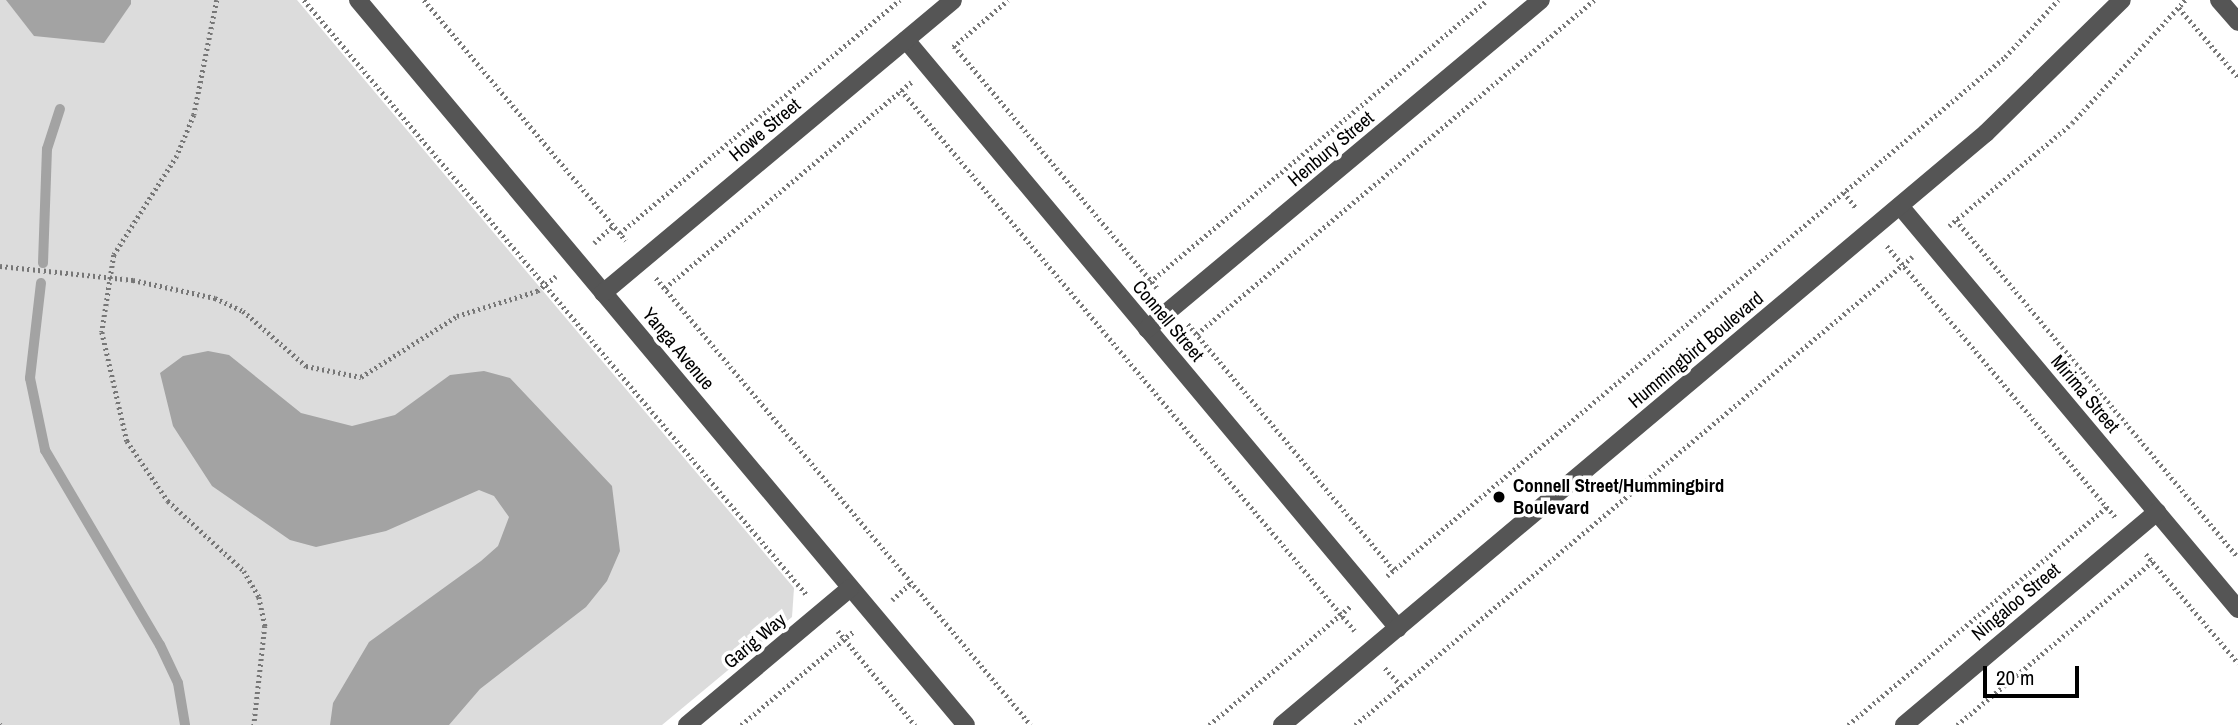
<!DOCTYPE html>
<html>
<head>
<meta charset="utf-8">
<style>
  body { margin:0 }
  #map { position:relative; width:2238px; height:725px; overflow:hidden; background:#fff; font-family:"Archivo Narrow",sans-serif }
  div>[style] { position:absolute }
  .green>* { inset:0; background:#dcdcdc }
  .water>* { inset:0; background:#a3a3a3 }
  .stream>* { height:10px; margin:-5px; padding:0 5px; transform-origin:5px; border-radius:5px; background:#a3a3a3 }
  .path>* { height:4.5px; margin-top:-2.25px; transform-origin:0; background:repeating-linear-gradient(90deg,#777 0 2px,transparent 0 5.5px) }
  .minor>* { height:18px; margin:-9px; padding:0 9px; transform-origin:9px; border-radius:9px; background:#555 }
  .dots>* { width:19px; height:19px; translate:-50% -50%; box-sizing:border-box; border:4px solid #fff; border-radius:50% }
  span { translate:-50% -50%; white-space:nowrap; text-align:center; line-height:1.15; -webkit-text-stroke:7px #fff; paint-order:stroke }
  .street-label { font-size:19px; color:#000 }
  .poi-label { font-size:19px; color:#000; font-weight:700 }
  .left { translate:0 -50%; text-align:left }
  .scale { position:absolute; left:1983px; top:666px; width:96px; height:32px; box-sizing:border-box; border:4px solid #000; border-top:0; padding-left:9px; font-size:21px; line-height:24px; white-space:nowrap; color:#000; -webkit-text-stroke:5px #fff; paint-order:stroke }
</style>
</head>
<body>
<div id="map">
  <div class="green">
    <div style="clip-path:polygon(0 0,297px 0,794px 588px,792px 617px,662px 725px,0 725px)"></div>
  </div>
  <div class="water">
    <div style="clip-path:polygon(6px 0,131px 0,131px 4px,104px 43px,34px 36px)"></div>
    <div style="clip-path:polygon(208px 351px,229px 355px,301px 413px,352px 426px,395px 415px,450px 375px,484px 371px,510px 378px,612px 486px,620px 551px,607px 581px,586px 607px,480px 689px,449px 725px,330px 725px,333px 703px,369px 642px,481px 561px,498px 546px,509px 517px,494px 496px,479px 490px,386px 531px,316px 547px,290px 540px,212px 486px,173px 426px,160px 373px,183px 356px)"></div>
  </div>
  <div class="stream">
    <div style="left:43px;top:263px;width:114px;rotate:-88deg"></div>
    <div style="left:47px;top:149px;width:42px;rotate:-72deg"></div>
    <div style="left:41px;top:283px;width:96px;rotate:96.6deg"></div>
    <div style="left:30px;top:378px;width:74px;rotate:78.2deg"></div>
    <div style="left:45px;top:450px;width:226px;rotate:59.5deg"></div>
    <div style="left:160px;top:645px;width:42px;rotate:64.7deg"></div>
    <div style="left:178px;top:683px;width:43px;rotate:80.5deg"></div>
  </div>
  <div class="path">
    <div style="left:217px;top:0;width:117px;rotate:101.3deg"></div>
    <div style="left:194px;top:115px;width:44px;rotate:112.5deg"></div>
    <div style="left:177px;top:156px;width:117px;rotate:122.5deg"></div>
    <div style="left:114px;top:255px;width:78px;rotate:98.9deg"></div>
    <div style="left:102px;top:332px;width:112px;rotate:77.1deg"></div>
    <div style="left:127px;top:441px;width:73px;rotate:55.7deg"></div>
    <div style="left:168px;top:501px;width:103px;rotate:42.6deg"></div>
    <div style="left:244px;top:571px;width:30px;rotate:60deg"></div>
    <div style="left:259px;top:597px;width:30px;rotate:78deg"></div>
    <div style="left:265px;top:626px;width:100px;rotate:96.3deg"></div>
    <div style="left:304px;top:0;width:779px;rotate:49.79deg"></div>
    <div style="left:424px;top:0;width:314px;rotate:50deg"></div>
    <div style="left:2179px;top:8px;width:91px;rotate:49.5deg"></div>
    <div style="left:954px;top:46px;width:316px;rotate:50deg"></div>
    <div style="left:953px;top:47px;width:72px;rotate:-40.5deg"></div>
    <div style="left:901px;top:90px;width:706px;rotate:50deg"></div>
    <div style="left:1844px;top:192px;width:21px;rotate:53deg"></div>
    <div style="left:1956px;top:220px;width:439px;rotate:50.1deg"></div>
    <div style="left:1949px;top:226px;width:160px;rotate:-39.9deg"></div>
    <div style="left:2072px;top:123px;width:167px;rotate:-47.4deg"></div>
    <div style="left:620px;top:233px;width:364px;rotate:-39.8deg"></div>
    <div style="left:594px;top:243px;width:27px;rotate:-42deg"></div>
    <div style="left:1887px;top:246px;width:356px;rotate:49.9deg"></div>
    <div style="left:0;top:266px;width:134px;rotate:6deg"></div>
    <div style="left:133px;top:280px;width:84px;rotate:12.4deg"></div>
    <div style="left:215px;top:298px;width:31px;rotate:25deg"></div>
    <div style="left:243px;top:311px;width:84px;rotate:41.1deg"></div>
    <div style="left:306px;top:366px;width:56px;rotate:11.3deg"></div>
    <div style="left:361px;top:377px;width:114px;rotate:-32.4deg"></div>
    <div style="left:457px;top:316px;width:84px;rotate:-17.4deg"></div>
    <div style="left:537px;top:291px;width:24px;rotate:-38deg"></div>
    <div style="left:656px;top:278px;width:583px;rotate:50.01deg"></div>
    <div style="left:1150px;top:282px;width:439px;rotate:-39.9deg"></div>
    <div style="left:665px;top:288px;width:321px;rotate:-39.9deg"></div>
    <div style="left:1188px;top:324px;width:321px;rotate:50.1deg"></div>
    <div style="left:1197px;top:334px;width:519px;rotate:-40.07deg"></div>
    <div style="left:2146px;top:554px;width:143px;rotate:49.8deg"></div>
    <div style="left:1387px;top:576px;width:807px;rotate:-40.02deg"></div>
    <div style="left:2005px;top:57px;width:78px;rotate:-47.1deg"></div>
    <div style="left:892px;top:600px;width:27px;rotate:-42deg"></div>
    <div style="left:838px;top:631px;width:122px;rotate:50.7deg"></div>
    <div style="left:1385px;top:668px;width:24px;rotate:48deg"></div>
    <div style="left:0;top:724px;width:1px;rotate:45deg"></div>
    <div style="left:741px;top:725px;width:148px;rotate:-39.8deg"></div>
    <div style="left:1209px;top:725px;width:185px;rotate:-40deg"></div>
    <div style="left:1355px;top:725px;width:728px;rotate:-40.04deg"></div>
    <div style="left:1848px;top:725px;width:339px;rotate:-40.1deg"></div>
    <div style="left:1957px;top:725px;width:256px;rotate:-39.9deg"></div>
  </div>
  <div class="minor">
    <div style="left:358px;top:0;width:946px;rotate:50.02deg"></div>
    <div style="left:2219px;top:0;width:29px;rotate:49deg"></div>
    <div style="left:906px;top:40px;width:767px;rotate:50.08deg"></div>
    <div style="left:1900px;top:206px;width:526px;rotate:50.01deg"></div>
    <div style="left:603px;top:293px;width:456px;rotate:-39.9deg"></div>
    <div style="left:1147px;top:329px;width:513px;rotate:-39.86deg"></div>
    <div style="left:687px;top:725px;width:213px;rotate:-40deg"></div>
    <div style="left:1282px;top:725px;width:920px;rotate:-40.06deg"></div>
    <div style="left:1986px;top:133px;width:190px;rotate:-44.4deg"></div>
    <div style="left:1904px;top:725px;width:331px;rotate:-40.1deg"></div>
  </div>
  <div class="dots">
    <div style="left:1499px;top:497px;background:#000"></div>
  </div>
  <div class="street-label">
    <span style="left:765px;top:130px;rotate:-40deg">Howe Street</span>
    <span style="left:1331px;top:149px;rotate:-40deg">Henbury Street</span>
    <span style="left:1168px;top:321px;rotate:50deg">Connell Street</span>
    <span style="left:678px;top:349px;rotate:50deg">Yanga Avenue</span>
    <span style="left:1696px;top:350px;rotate:-40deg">Hummingbird Boulevard</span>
    <span style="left:2085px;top:394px;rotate:50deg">Mirima Street</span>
    <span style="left:2016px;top:602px;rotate:-40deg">Ningaloo Street</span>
    <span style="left:755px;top:641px;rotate:-40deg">Garig Way</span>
  </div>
  <div class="poi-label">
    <span class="left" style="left:1513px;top:497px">Connell Street/Hummingbird<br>Boulevard</span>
  </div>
  <div class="scale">20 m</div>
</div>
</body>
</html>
